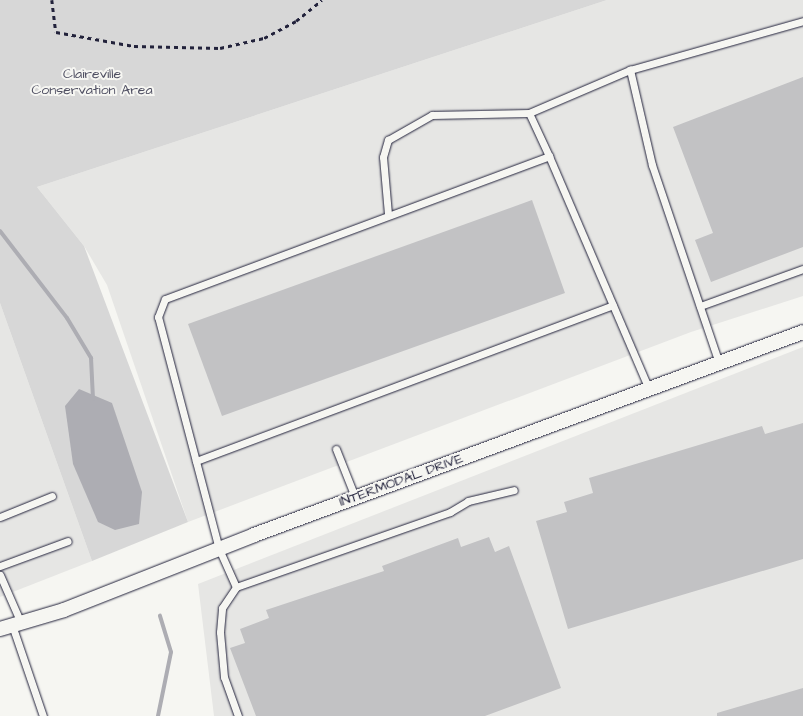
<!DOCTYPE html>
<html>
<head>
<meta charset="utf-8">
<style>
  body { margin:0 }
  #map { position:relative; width:803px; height:716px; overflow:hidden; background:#f6f6f2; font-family:"Architects Daughter",sans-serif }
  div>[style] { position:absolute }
  .built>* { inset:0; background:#e6e6e4 }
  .green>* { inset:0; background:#d7d7d7 }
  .water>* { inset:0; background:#adadb3 }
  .stream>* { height:4px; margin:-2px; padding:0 2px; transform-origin:2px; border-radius:2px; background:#adadb3 }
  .building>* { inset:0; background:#c2c2c4 }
  .path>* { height:2.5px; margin-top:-1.25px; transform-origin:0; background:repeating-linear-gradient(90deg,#22223b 0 4px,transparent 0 8px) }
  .roads { filter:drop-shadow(0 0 1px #22223b) drop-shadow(0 0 1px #22223b) }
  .service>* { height:7px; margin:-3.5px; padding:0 3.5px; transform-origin:3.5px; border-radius:3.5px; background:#f6f6f2 }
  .minor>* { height:14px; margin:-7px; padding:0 7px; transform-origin:7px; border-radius:7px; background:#f6f6f2 }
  span { translate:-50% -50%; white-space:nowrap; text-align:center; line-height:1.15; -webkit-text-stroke:4px #f6f6f2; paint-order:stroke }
  .park-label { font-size:14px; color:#4f4f62 }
  .street-label { font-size:14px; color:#22223b }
</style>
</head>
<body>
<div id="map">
  <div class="built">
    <div style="clip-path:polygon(607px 0,803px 0,803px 296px,691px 332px,188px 522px,107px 285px,84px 246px,37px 187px)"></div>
    <div style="clip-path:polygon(0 303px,92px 561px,0 597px)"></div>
    <div style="clip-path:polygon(803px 347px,803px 716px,214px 716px,198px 584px)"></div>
  </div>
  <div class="green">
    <div style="clip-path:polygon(0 0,607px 0,37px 187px,84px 246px,188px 522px,92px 561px,0 303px)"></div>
  </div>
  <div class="water">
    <div style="clip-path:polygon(79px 389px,112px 403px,142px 492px,139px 524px,115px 530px,98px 522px,73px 464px,65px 406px)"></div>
  </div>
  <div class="stream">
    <div style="left:0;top:231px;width:110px;rotate:52.4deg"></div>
    <div style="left:67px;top:318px;width:47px;rotate:59deg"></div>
    <div style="left:91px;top:358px;width:41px;rotate:87.2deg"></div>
    <div style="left:158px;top:716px;width:65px;rotate:-78.5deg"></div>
    <div style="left:171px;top:652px;width:38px;rotate:-107deg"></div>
  </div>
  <div class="building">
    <div style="clip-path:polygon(803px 77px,803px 247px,711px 282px,695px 240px,713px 233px,673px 127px)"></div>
    <div style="clip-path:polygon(532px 200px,565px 293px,222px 416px,188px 324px)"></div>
    <div style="clip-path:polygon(803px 423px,803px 559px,568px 629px,536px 521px,567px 512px,564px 502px,593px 493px,589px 478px,762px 426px,765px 434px)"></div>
    <div style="clip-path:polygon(489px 537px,495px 552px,509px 546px,561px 688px,485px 716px,256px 716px,230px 648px,245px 643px,240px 629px,269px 618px,266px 610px,384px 571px,382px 566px,458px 538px,461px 547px)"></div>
    <div style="clip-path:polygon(803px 688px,803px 716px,717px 716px,717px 713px)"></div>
  </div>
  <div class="path">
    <div style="left:52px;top:0;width:32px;rotate:83deg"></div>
    <div style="left:56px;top:32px;width:79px;rotate:10.2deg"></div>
    <div style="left:134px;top:46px;width:86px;rotate:1.3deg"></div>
    <div style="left:220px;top:48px;width:45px;rotate:-12.8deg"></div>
    <div style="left:264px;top:38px;width:36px;rotate:-28deg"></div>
    <div style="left:296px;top:21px;width:33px;rotate:-39deg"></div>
  </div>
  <div class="roads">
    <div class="service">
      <div style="left:549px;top:156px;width:47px;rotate:-114.9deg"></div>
      <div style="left:529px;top:113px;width:110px;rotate:-23.1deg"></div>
      <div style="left:388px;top:214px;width:57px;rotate:-95deg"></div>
      <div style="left:383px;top:157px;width:18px;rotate:-74deg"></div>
      <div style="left:388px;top:140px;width:51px;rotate:-29.6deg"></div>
      <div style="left:432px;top:115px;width:97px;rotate:-1.2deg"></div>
      <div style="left:700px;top:306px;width:109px;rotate:-19.8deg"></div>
      <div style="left:719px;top:363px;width:209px;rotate:-108.7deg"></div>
      <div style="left:652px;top:165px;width:98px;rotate:-103deg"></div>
      <div style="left:630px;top:70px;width:180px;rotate:-15.8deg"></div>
      <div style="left:336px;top:449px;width:52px;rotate:68.4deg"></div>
      <div style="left:196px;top:461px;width:445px;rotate:-20.5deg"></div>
      <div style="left:0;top:517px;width:56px;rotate:-22deg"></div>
      <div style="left:0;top:566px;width:72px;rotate:-20.2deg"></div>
      <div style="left:0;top:575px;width:52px;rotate:66.4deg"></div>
      <div style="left:236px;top:587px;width:227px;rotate:-19.3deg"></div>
      <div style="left:450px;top:512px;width:21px;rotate:-31deg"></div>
      <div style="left:468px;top:501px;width:47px;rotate:-13.4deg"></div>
      <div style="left:12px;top:625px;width:96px;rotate:71.2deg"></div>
      <div style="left:238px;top:716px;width:41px;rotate:-109.7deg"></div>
      <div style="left:224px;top:677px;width:45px;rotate:-95.1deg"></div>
      <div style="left:220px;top:632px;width:24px;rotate:-85deg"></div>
      <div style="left:222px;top:608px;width:25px;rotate:-56deg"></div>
      <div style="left:236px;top:587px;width:42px;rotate:-114.1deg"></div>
      <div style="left:219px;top:549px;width:240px;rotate:-104.7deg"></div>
      <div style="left:158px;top:317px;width:19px;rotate:-69deg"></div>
      <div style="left:165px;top:299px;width:410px;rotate:-20.4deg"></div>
      <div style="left:549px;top:156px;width:254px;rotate:66.8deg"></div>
    </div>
    <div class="minor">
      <div style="left:0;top:629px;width:67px;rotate:-16.5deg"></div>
      <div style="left:64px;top:610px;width:204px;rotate:-21.5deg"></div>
      <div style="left:254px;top:535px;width:585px;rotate:-20.29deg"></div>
    </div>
  </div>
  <div class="park-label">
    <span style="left:92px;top:82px">Claireville<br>Conservation Area</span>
  </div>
  <div class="street-label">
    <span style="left:401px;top:480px;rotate:-20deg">INTERMODAL DRIVE</span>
  </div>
</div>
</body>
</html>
